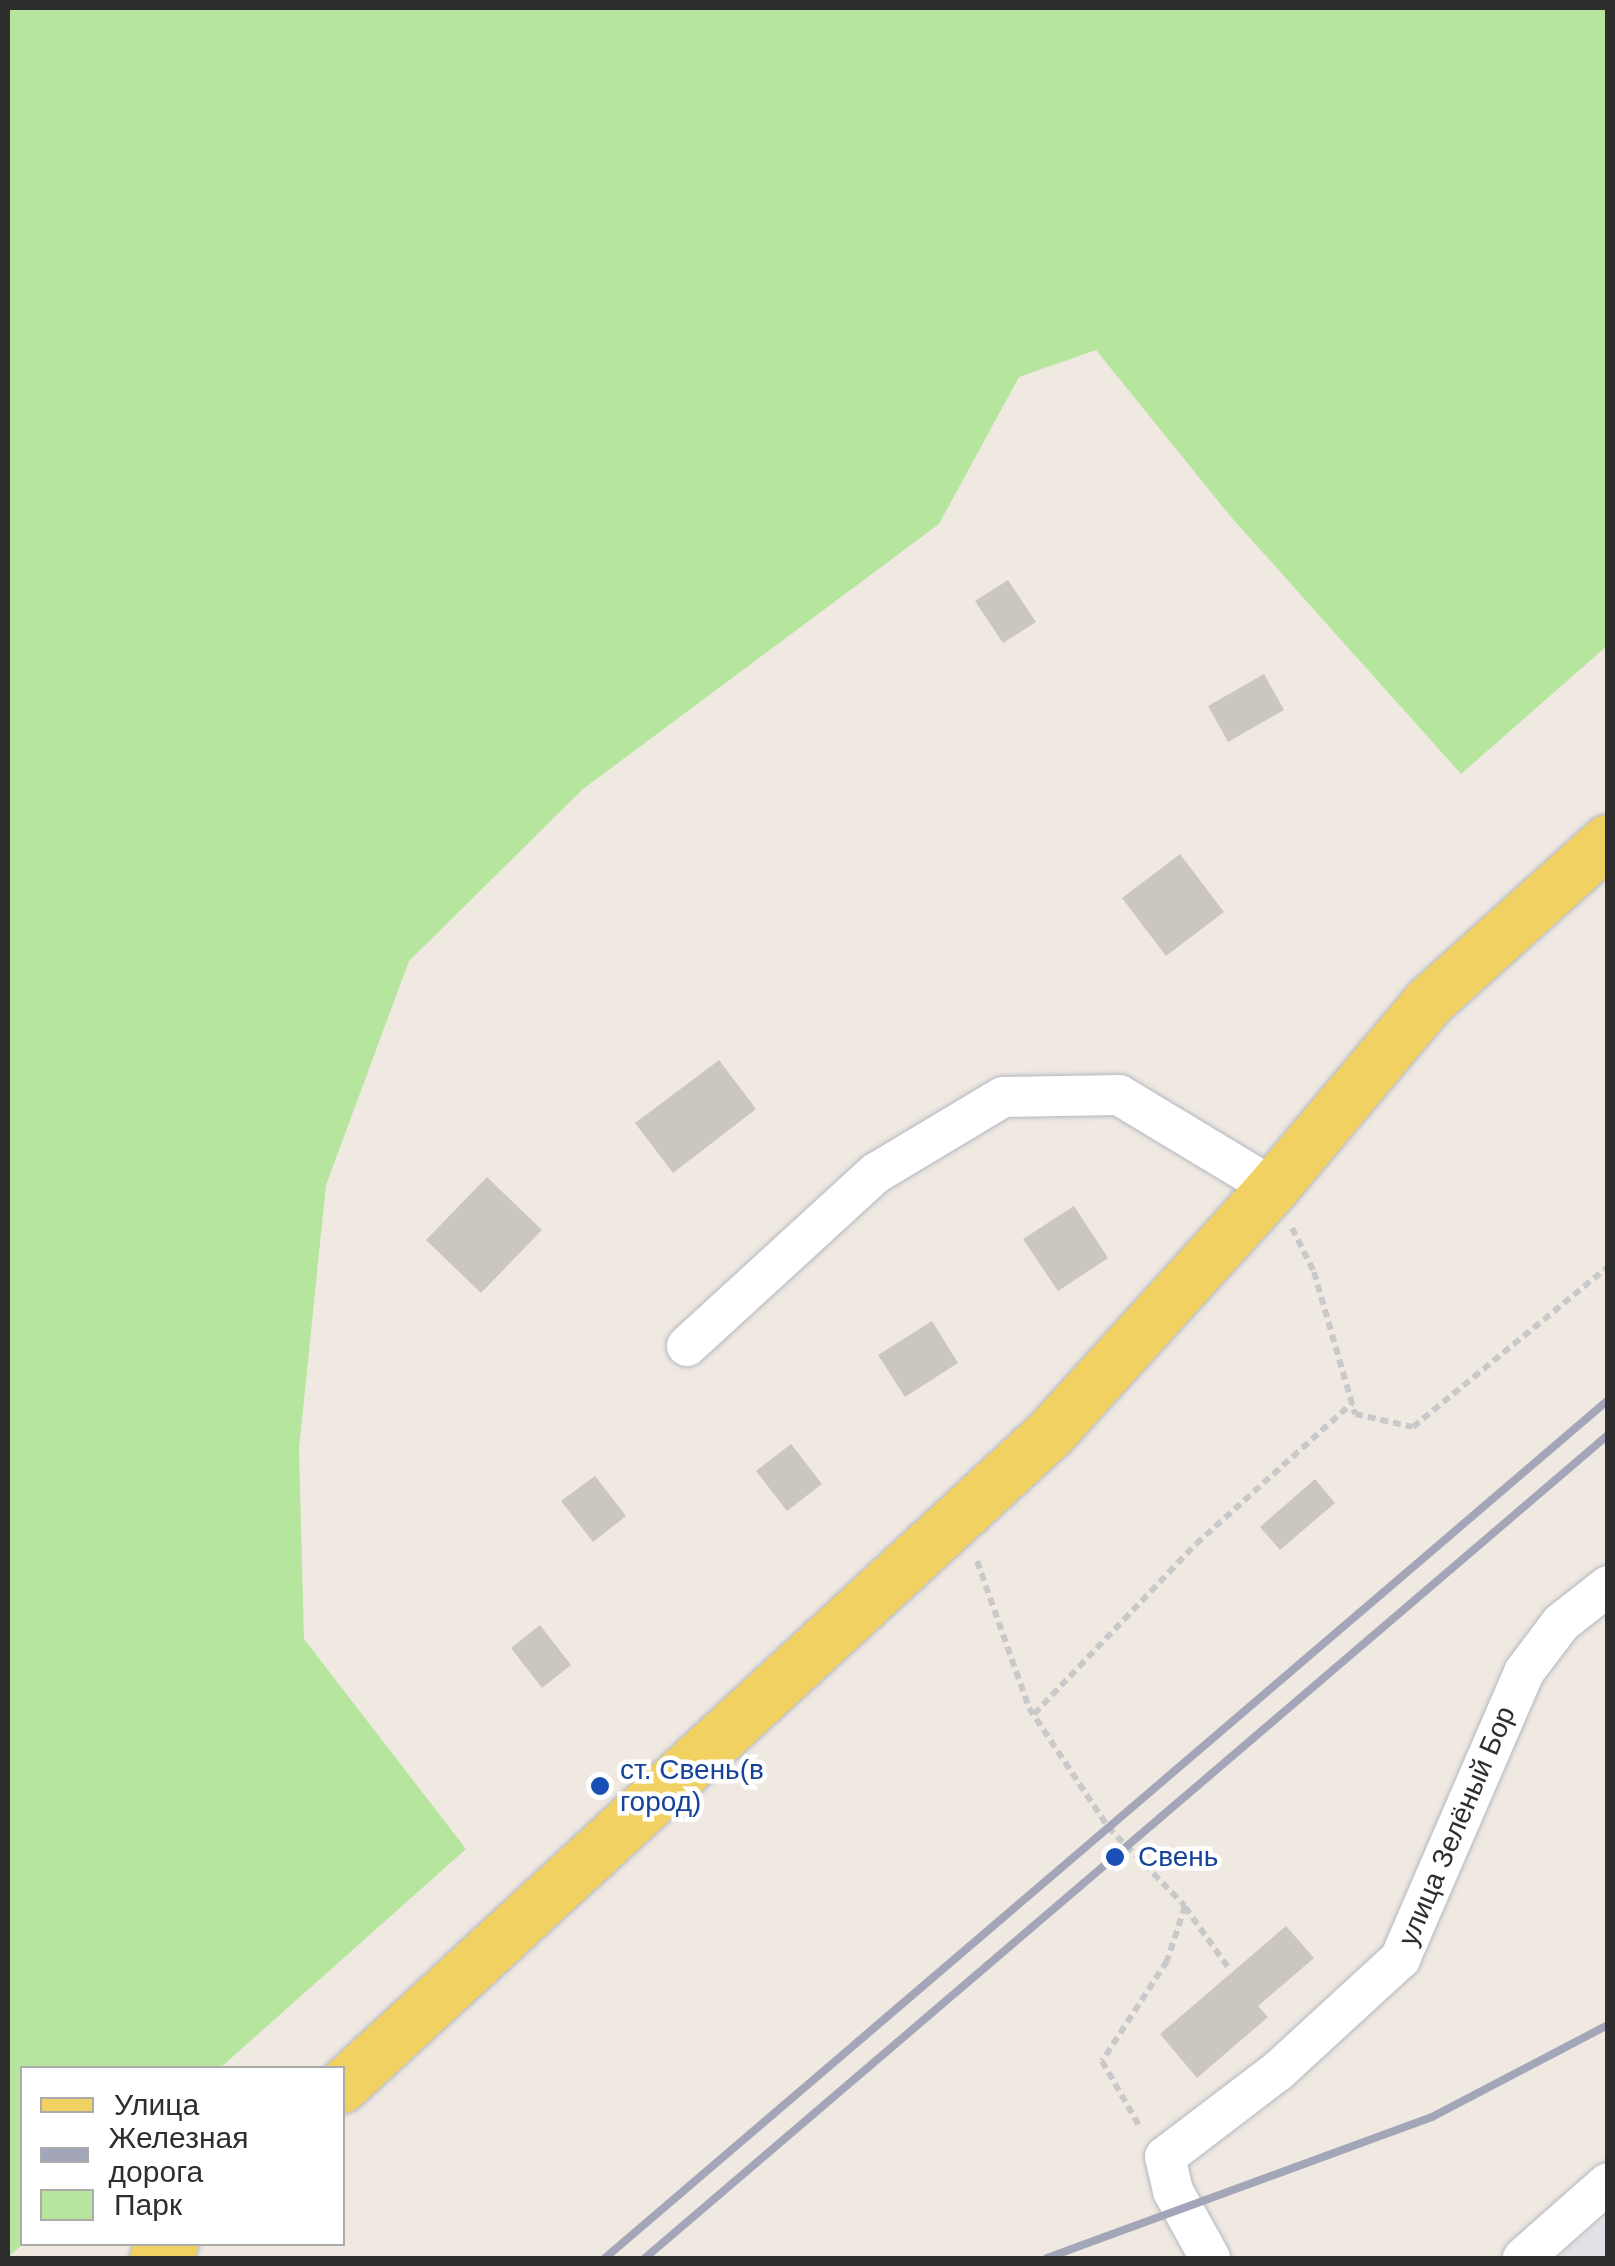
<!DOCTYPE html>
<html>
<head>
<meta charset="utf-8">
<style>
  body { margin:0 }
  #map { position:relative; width:1615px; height:2266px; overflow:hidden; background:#efe9e1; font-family:Helvetica,sans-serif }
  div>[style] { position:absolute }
  .industrial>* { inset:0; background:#e3e1e8 }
  .green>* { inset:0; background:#b6e59e }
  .building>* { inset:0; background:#cbc7bf }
  .path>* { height:6px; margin-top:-3px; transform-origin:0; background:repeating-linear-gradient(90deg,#c9c9c9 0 8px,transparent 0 13px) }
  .roads { filter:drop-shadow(0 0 2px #b4b7c1) drop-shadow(0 0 2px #b4b7c1) }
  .minor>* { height:40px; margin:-20px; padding:0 20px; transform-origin:20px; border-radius:20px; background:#fff }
  .major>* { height:52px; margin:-26px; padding:0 26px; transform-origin:26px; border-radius:26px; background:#f2d163 }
  .rail>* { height:8px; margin:-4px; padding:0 4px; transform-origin:4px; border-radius:4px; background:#a3a6b8 }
  .dots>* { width:28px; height:28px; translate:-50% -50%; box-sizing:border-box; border:5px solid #fff; border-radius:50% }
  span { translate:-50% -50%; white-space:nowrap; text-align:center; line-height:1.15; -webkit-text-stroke:9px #fff; paint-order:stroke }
  .transit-label { font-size:28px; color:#164399 }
  .left { translate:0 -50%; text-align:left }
  .street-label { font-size:28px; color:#2e2e2e }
  .frame { position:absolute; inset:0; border:10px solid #2e2e2e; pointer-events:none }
  .legend { position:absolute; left:20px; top:2066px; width:325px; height:180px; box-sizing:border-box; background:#fff; border:2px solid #ababab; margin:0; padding:12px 18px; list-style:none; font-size:30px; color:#2e2e2e }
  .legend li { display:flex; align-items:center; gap:20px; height:50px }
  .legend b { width:50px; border:2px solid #ababab }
</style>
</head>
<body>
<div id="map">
  <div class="industrial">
    <div style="clip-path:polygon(1607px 2216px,1607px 2258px,1558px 2258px)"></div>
  </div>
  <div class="green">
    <div style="clip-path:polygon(8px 8px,1607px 8px,1608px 645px,1461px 774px,1231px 517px,1096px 350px,1019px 377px,939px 524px,583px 789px,409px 961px,326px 1185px,299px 1449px,304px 1639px,466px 1849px,220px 2068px,22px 2068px,23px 2244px,8px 2257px)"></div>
  </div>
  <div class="building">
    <div style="clip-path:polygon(1008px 580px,1036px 622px,1003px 643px,975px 601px)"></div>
    <div style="clip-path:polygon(1264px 674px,1284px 710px,1228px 742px,1208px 706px)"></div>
    <div style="clip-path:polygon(1180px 854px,1224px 912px,1166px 956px,1122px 898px)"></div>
    <div style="clip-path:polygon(719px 1060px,756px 1109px,673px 1173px,635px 1123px)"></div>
    <div style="clip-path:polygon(487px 1177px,542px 1230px,481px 1293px,426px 1240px)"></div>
    <div style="clip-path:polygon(1074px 1206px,1108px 1258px,1058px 1291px,1023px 1239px)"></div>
    <div style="clip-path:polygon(932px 1321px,958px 1363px,905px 1397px,878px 1355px)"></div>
    <div style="clip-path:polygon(791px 1444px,822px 1484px,787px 1511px,756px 1471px)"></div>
    <div style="clip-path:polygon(595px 1476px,626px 1516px,593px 1542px,561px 1501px)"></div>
    <div style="clip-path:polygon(1315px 1479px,1335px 1503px,1280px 1550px,1260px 1527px)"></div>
    <div style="clip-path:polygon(540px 1625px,571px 1665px,542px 1688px,511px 1648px)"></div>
    <div style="clip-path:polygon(1286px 1926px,1314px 1958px,1258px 2006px,1268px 2017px,1197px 2078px,1160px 2034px)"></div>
  </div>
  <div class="path">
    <div style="left:1292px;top:1228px;width:49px;rotate:63.4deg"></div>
    <div style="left:1314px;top:1272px;width:148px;rotate:73.9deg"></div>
    <div style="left:1355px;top:1414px;width:59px;rotate:12.6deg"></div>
    <div style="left:1413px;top:1427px;width:252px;rotate:-39.4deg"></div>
    <div style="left:977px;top:1561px;width:156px;rotate:70.5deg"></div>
    <div style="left:1029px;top:1708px;width:143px;rotate:56.4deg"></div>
    <div style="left:1108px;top:1827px;width:110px;rotate:45.7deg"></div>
    <div style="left:1185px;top:1906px;width:58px;rotate:108.1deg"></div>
    <div style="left:1167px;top:1961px;width:119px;rotate:123deg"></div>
    <div style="left:1102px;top:2061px;width:76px;rotate:60.1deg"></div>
    <div style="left:1034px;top:1714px;width:235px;rotate:-46.4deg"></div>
    <div style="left:1196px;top:1544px;width:210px;rotate:-42.1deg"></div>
    <div style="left:1185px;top:1907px;width:74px;rotate:54.4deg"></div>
  </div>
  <div class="roads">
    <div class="minor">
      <div style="left:687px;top:1346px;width:256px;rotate:-42.5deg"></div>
      <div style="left:876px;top:1173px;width:148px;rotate:-30.9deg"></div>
      <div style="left:1003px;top:1097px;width:116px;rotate:-1deg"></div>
      <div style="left:1119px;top:1095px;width:180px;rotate:31.1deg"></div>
      <div style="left:1210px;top:2258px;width:77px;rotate:-118.9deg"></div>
      <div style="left:1173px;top:2191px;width:35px;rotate:-103deg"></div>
      <div style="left:1165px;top:2157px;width:142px;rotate:-37.3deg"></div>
      <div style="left:1278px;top:2071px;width:166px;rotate:-42.6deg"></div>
      <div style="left:1400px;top:1959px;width:313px;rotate:-66.6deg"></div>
      <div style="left:1524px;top:1672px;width:61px;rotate:-52.9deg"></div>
      <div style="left:1561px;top:1623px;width:60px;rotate:-38.2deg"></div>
      <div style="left:1523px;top:2258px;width:113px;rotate:-41.4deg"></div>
    </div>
    <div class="major">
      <div style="left:342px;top:2087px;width:965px;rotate:-42.69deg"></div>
      <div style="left:1051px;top:1433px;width:331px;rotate:-47.8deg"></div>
      <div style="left:1273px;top:1188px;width:241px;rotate:-50deg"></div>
      <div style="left:1428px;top:1003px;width:242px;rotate:-42deg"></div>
      <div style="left:156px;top:2258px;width:21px;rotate:-41deg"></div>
    </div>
  </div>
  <div class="rail">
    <div style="left:605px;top:2258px;width:1320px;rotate:-40.54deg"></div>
    <div style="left:645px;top:2258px;width:1267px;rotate:-40.52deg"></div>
    <div style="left:1047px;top:2258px;width:410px;rotate:-20.1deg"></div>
    <div style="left:1432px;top:2117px;width:199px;rotate:-27.6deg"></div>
  </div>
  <div class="dots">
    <div style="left:600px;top:1786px;background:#1a4fb4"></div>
    <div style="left:1115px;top:1857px;background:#1a4fb4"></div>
  </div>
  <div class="transit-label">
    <span class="left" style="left:620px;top:1786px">ст. Свень(в<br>город)</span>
    <span class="left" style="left:1138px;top:1857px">Свень</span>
  </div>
  <div class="street-label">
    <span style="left:1457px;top:1826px;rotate:-67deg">улица Зелёный Бор</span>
  </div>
  <div class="frame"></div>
  <ul class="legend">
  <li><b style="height:12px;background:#f2d163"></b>Улица</li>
  <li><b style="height:12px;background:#a3a6b8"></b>Железная дорога</li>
  <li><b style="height:28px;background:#b6e59e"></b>Парк</li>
  </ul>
</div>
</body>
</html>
